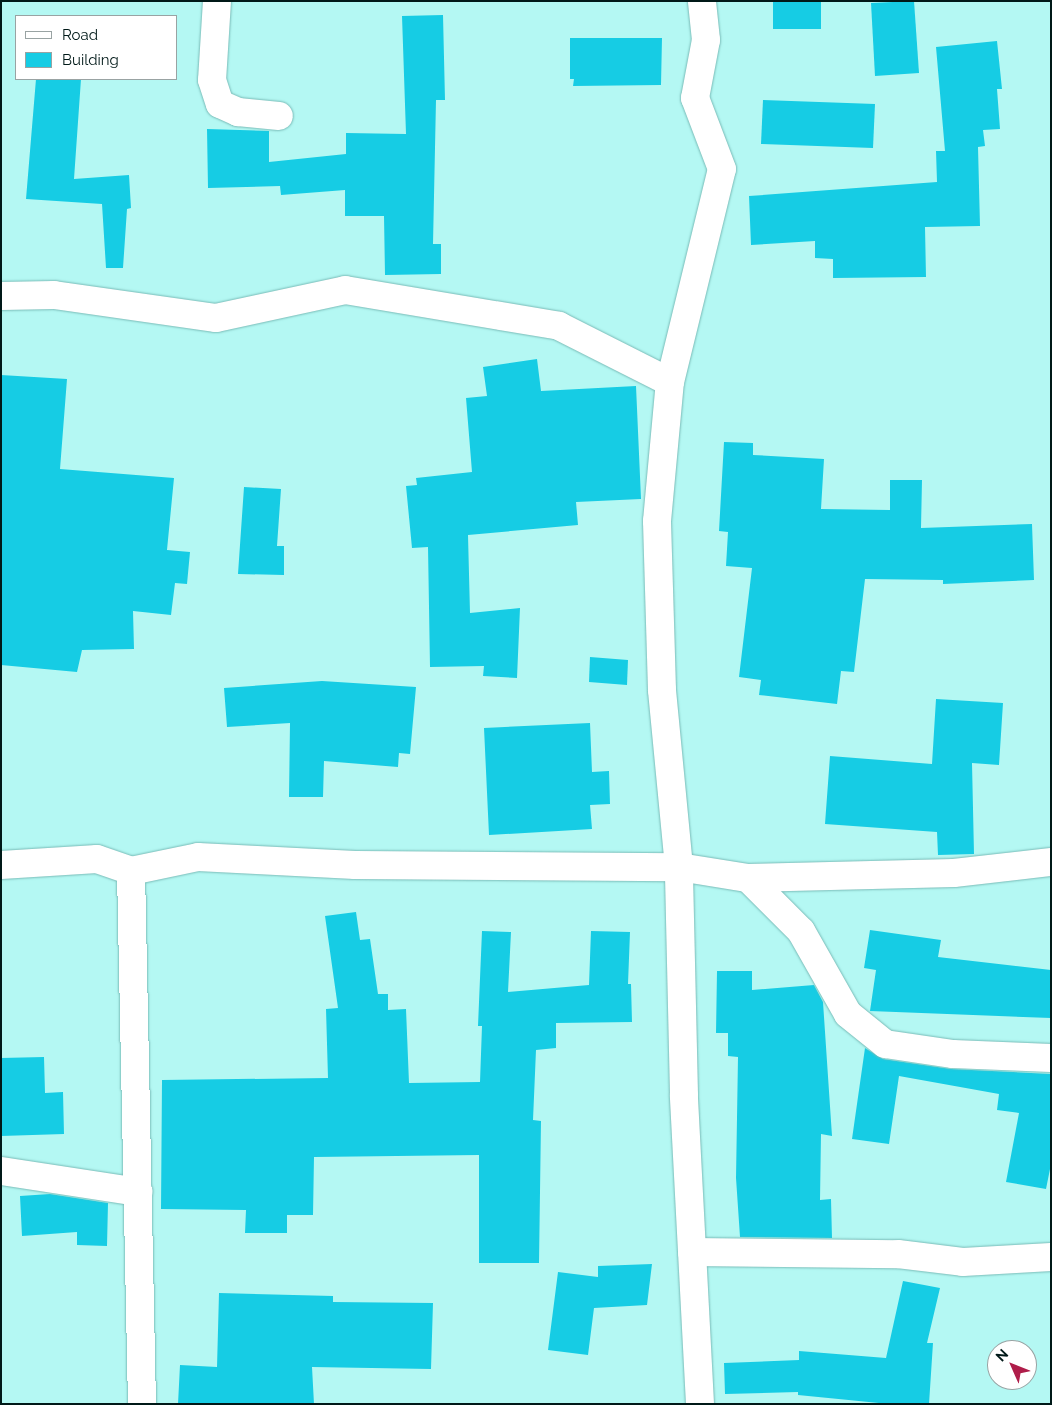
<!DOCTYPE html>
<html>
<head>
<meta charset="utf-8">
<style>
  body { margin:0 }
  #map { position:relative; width:1052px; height:1405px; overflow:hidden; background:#b4f8f3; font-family:Raleway,sans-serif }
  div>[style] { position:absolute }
  .building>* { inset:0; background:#16cce4 }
  .roads { filter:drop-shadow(0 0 1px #79bbb7) drop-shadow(0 0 1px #79bbb7) }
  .street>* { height:28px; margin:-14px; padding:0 14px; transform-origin:14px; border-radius:14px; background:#fff }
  span { translate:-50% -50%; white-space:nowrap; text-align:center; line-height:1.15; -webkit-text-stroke:5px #fff; paint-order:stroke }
  .frame { position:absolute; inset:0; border:2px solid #001918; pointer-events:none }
  .legend { position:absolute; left:15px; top:15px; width:162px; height:65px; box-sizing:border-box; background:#fff; border:1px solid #99a3a3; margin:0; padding:6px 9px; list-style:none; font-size:15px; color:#001918 }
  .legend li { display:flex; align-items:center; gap:10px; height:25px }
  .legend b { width:25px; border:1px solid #99a3a3 }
  .north { position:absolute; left:987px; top:1340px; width:50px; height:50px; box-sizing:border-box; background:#fff; border:1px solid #99a3a3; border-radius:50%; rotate:314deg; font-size:14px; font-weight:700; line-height:20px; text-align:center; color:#001918 }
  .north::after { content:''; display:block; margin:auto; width:18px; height:22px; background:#af1d4a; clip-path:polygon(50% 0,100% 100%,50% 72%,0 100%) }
</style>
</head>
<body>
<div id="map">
  <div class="building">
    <div style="clip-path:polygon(773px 1px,821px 1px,821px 29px,773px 29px)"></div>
    <div style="clip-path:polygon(914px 1px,919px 73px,875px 76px,871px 3px)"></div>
    <div style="clip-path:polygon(443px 15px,445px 100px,436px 100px,433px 244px,441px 244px,441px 274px,385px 275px,384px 216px,345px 216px,345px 190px,281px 195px,280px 186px,208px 188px,207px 129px,269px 131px,269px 162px,346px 154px,346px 133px,406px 134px,402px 16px)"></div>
    <div style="clip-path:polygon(570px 38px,662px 38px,661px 85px,573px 86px,574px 79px,570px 79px)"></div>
    <div style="clip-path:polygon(997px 41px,1002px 89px,997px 89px,1000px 129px,983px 130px,985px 146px,978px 147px,980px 226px,925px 227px,926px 277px,833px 278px,833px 259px,815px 258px,815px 241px,751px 245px,749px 196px,937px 182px,936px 151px,945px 151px,936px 47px)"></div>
    <div style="clip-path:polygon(36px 79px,81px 79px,74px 179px,129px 175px,131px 208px,127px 209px,123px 268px,106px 268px,102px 204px,26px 199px)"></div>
    <div style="clip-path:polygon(763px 100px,875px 104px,873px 148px,761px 144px)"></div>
    <div style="clip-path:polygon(537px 359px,541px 391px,636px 386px,641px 499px,576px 502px,578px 525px,468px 535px,470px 613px,520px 608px,517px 678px,483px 676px,484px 666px,430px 667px,428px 547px,412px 548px,406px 486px,417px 485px,416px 478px,472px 472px,466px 398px,487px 396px,483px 367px)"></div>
    <div style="clip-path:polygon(1px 375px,67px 379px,60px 469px,174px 478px,167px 550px,190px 552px,187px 584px,175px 583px,171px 615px,133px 611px,134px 649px,82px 650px,77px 672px,1px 665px)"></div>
    <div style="clip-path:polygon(724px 442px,753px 443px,753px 455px,824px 459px,821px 509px,890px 510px,890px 480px,922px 480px,921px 528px,1032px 524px,1034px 580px,943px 584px,943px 580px,865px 579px,854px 672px,841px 671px,837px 704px,759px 695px,761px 680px,739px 677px,752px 568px,726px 566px,728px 532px,719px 531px)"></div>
    <div style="clip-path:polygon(244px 487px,281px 489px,277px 546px,284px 546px,284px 575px,238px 574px)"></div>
    <div style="clip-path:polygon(590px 657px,628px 660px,627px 685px,589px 682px)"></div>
    <div style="clip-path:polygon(322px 681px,416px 687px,410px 754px,399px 753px,398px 767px,324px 761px,323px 797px,289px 797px,290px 723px,227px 727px,224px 688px)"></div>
    <div style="clip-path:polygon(936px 699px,1003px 703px,999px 765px,972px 763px,974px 854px,938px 855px,937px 832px,825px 824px,830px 756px,932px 764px)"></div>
    <div style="clip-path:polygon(590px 723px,592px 772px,609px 771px,610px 804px,590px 805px,592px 829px,489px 835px,484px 728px)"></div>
    <div style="clip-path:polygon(356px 912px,360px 940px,370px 939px,378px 994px,388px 994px,388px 1010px,406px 1009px,409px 1083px,480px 1082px,482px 1026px,478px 1026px,482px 931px,511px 932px,508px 992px,589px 985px,591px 931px,630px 932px,628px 984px,631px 984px,632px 1022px,556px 1023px,556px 1048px,536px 1050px,533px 1120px,541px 1121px,539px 1263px,479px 1263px,479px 1155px,314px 1157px,313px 1215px,287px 1215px,287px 1233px,245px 1233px,246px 1210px,161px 1209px,162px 1080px,328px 1078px,326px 1009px,338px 1008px,325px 916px)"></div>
    <div style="clip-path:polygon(870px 930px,941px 940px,938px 957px,1051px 970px,1051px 1018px,870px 1011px,876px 970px,864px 968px)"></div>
    <div style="clip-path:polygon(717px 971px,752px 971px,752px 990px,814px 985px,823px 1002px,832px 1136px,821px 1134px,820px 1200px,831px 1199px,832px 1238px,740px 1237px,736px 1178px,738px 1057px,728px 1056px,728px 1033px,716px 1033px)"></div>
    <div style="clip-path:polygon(865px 1048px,883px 1059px,951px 1069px,1051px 1074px,1051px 1164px,1046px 1189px,1006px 1182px,1019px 1113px,997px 1110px,999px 1094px,899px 1076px,889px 1144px,852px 1139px)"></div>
    <div style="clip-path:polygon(44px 1057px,45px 1093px,63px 1092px,64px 1134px,1px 1136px,1px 1058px)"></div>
    <div style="clip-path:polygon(50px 1194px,108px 1203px,107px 1246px,77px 1245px,77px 1232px,22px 1236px,20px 1196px)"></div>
    <div style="clip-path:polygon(652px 1264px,647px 1305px,594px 1308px,588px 1355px,548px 1350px,558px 1272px,598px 1277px,598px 1266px)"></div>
    <div style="clip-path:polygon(903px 1281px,940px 1288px,927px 1343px,933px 1343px,929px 1404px,889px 1404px,798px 1395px,798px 1392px,725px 1394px,724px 1363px,799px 1360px,799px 1351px,886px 1358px)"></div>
    <div style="clip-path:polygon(219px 1293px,333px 1296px,333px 1302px,433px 1303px,431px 1369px,312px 1367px,314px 1404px,178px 1404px,180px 1365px,217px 1367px)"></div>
  </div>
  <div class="roads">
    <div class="street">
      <div style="left:217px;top:1px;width:79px;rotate:93.6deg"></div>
      <div style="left:212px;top:80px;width:25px;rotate:72deg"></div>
      <div style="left:220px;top:104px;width:20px;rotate:24deg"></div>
      <div style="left:238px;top:112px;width:41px;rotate:5.6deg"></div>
      <div style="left:1px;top:296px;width:53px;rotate:-1.1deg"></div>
      <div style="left:54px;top:295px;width:164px;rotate:8.1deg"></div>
      <div style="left:216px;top:318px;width:132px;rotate:-12.2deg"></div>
      <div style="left:345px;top:290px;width:217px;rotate:9.5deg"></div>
      <div style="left:559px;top:326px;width:124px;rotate:26.8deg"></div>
      <div style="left:1px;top:865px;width:96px;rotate:-3.6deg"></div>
      <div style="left:97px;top:859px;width:36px;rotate:19deg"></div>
      <div style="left:131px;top:871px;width:68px;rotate:-11.8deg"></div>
      <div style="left:198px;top:857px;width:157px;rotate:2.9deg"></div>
      <div style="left:355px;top:865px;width:324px;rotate:0.4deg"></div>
      <div style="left:679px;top:867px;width:70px;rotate:9.1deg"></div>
      <div style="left:748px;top:878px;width:206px;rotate:-1.4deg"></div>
      <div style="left:954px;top:873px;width:98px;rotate:-6.5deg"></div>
      <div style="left:131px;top:871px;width:533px;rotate:88.82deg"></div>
      <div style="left:748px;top:878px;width:75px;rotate:45deg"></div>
      <div style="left:801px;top:931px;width:95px;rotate:60.5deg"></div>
      <div style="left:848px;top:1014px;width:48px;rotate:39deg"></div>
      <div style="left:885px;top:1044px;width:69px;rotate:8.4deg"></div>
      <div style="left:953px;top:1054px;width:98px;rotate:2.3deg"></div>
      <div style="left:1px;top:1171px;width:139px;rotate:8.7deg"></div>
      <div style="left:692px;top:1252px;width:206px;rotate:0.6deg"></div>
      <div style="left:898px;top:1254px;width:65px;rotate:7deg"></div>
      <div style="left:963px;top:1262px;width:88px;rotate:-3.3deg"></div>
      <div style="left:700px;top:1404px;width:309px;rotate:-93deg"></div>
      <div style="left:684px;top:1095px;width:228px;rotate:-91.3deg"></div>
      <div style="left:679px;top:867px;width:178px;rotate:-95.5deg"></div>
      <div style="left:662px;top:690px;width:169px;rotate:-91.7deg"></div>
      <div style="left:657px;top:521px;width:140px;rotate:-84.7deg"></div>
      <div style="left:670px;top:382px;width:219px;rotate:-76.3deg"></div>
      <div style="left:722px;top:169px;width:76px;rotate:-110.8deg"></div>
      <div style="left:695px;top:98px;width:59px;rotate:-79.3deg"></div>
      <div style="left:706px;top:40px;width:39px;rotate:-96deg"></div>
    </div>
  </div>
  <div class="frame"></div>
  <ul class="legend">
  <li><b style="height:6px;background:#fff"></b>Road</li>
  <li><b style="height:14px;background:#16cce4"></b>Building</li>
  </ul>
  <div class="north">N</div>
</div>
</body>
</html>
